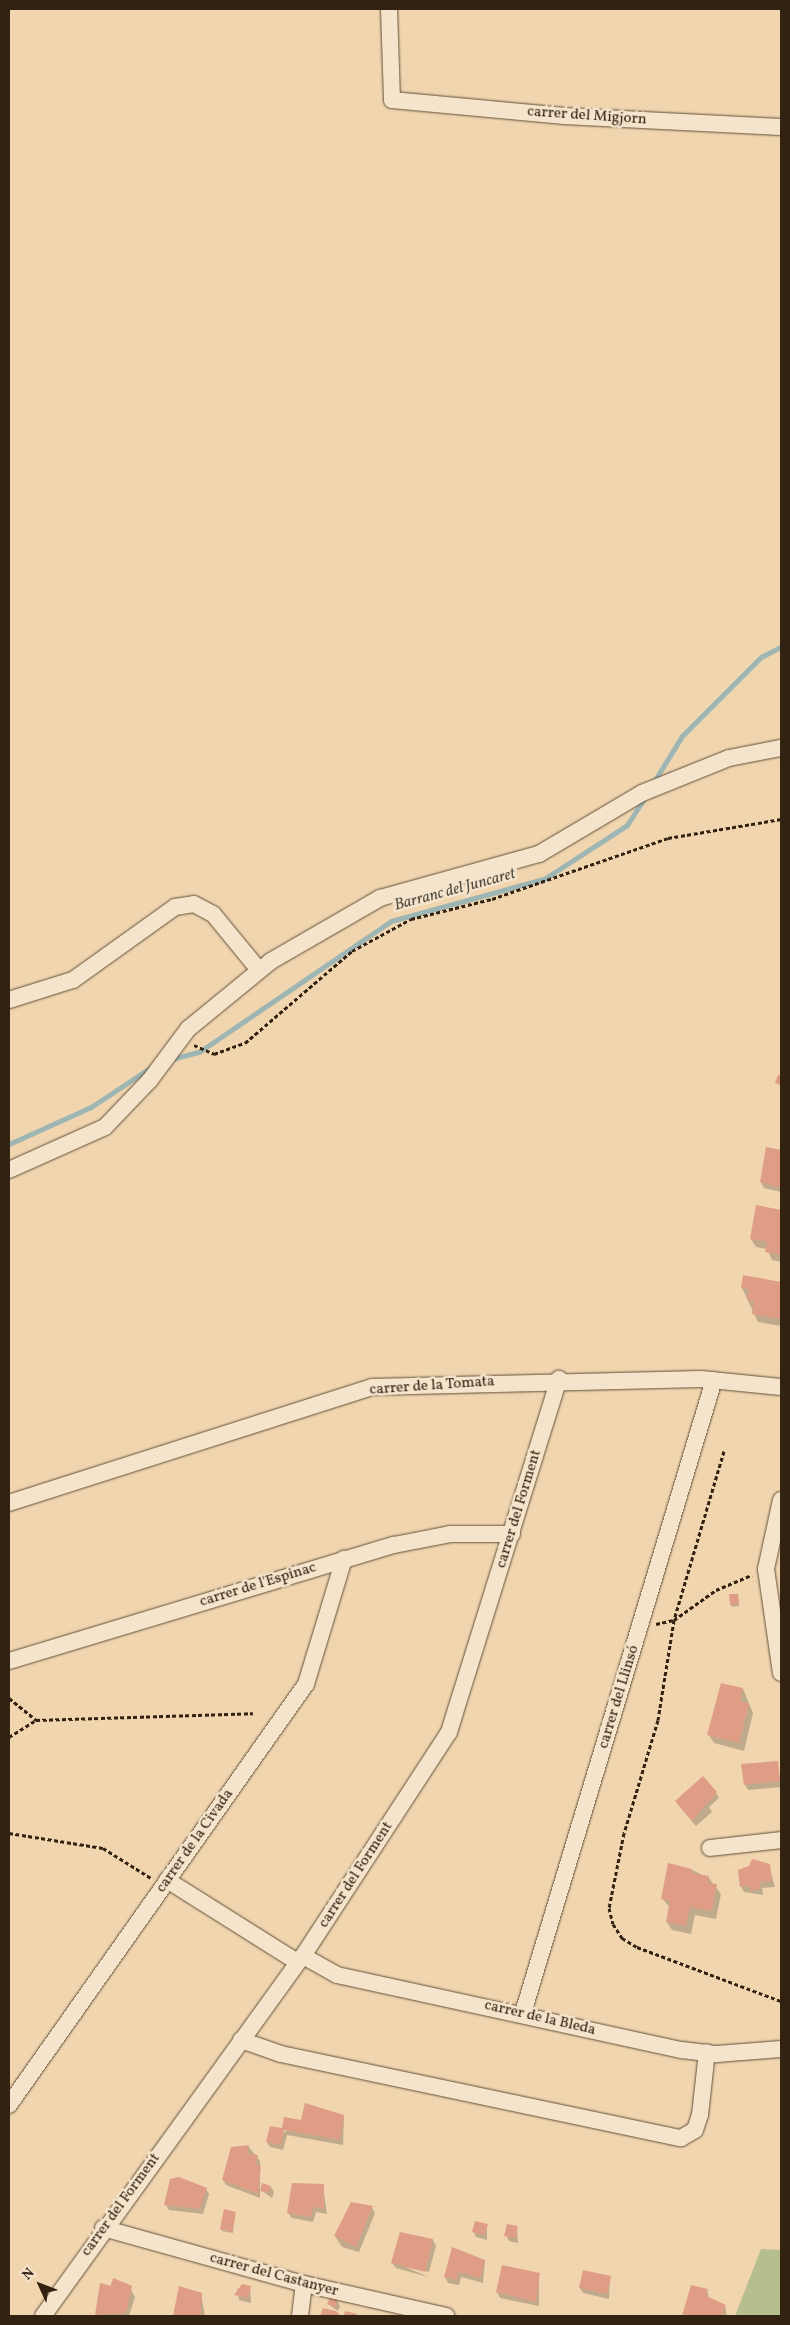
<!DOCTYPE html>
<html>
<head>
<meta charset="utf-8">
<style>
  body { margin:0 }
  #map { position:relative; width:790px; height:2325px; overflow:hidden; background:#f0d5af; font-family:Vollkorn,serif }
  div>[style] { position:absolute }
  .green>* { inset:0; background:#b6be8d }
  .shadow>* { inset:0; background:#0003 }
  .stream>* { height:5px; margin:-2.5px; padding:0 2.5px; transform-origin:2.5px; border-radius:2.5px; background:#9db6b4 }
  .building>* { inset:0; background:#e09d85 }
  .path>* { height:3px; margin-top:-1.5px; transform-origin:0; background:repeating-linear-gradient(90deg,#322211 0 4px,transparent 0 6.5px) }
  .roads { filter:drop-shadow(0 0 1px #624f38) drop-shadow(0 0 1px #624f38) }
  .minor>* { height:16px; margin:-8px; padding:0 8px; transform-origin:8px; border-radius:8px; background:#f5e4cb }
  span { translate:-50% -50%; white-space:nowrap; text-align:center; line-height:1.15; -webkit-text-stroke:5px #f5e4cb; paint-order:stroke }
  .street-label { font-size:15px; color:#322211 }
  .water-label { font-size:16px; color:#524e42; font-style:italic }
  .frame { position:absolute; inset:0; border:10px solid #322211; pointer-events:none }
  .north { position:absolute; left:15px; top:2260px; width:50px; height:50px; -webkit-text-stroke:4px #f5e4cb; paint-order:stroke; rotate:313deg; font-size:14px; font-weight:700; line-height:20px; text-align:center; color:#322211 }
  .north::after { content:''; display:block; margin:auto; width:18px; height:22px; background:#322211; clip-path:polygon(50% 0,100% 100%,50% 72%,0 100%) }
</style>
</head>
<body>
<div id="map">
  <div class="green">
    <div style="clip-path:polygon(761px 2249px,781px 2250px,781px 2316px,735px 2316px)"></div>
  </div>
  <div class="shadow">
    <div style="clip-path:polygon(767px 1149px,781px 1154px,781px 1192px,764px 1188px,761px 1182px)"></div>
    <div style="clip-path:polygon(757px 1207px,781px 1212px,781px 1262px,772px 1260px,767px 1249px,756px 1247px,751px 1239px)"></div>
    <div style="clip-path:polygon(744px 1276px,781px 1283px,781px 1326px,758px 1322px,742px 1288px)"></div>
    <div style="clip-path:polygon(738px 1595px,739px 1606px,732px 1607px,731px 1604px)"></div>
    <div style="clip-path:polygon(743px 1689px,753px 1713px,744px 1751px,714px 1743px,709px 1735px)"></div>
    <div style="clip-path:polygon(777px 1762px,781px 1787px,748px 1790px,745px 1784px)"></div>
    <div style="clip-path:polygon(716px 1793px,719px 1798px,709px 1807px,712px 1812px,696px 1826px,676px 1802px)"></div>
    <div style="clip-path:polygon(769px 1866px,775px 1887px,762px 1888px,763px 1895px,744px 1892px,741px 1886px)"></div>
    <div style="clip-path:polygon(692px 1870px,709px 1878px,721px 1894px,716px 1919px,695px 1915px,691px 1934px,672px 1930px,667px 1922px,670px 1908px,662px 1898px)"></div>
    <div style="clip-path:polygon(306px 2104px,344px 2116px,343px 2145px,287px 2135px,283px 2150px,270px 2147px,267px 2142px,302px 2122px)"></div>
    <div style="clip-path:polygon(248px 2146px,260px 2161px,260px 2198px,226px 2185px,223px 2180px)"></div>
    <div style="clip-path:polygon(323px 2186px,327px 2214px,316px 2212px,313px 2222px,292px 2218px,288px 2213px)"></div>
    <div style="clip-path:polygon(271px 2187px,274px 2192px,272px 2198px,262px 2191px)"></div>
    <div style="clip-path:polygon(206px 2189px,209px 2194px,203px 2214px,169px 2210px,166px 2205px)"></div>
    <div style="clip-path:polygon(352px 2203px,372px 2208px,375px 2213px,359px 2252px,342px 2247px,335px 2236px)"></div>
    <div style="clip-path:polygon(235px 2213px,233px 2233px,222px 2231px,221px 2229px)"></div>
    <div style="clip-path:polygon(487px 2225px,487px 2240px,476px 2237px,473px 2231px)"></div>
    <div style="clip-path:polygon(517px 2228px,518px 2243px,509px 2241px,506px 2235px)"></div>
    <div style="clip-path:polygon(433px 2240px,436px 2246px,429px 2272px,395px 2262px,428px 2277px,396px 2268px,392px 2263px)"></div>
    <div style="clip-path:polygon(453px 2248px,485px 2261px,483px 2283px,461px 2277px,459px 2285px,448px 2283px,445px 2277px)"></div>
    <div style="clip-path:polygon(539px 2274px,539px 2306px,500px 2298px,497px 2292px)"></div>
    <div style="clip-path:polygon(610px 2277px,609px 2299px,583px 2293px,580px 2288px)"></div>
    <div style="clip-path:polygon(113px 2280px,128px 2284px,135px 2297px,129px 2316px,97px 2316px)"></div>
    <div style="clip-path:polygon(692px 2286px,707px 2290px,709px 2299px,725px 2306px,727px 2316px,684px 2316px)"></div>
    <div style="clip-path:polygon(250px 2287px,251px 2303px,239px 2300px,237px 2289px)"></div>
    <div style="clip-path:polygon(180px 2288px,201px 2294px,205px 2316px,174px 2316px)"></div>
    <div style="clip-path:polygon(337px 2300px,340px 2306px,338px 2311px,328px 2304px)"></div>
  </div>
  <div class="stream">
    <div style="left:653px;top:783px;width:55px;rotate:-58.3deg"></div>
    <div style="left:682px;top:736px;width:112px;rotate:-45deg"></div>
    <div style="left:761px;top:657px;width:22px;rotate:-27deg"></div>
    <div style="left:172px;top:1059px;width:28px;rotate:-15deg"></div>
    <div style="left:199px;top:1052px;width:232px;rotate:-34.3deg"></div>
    <div style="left:391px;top:921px;width:159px;rotate:-15.4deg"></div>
    <div style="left:544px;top:879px;width:99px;rotate:-33deg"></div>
    <div style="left:627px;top:825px;width:31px;rotate:-57deg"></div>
    <div style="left:9px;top:1144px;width:90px;rotate:-24.3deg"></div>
    <div style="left:91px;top:1107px;width:74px;rotate:-33.5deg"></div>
  </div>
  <div class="building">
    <div style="clip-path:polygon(778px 1075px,781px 1076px,781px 1085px,775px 1083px)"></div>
    <div style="clip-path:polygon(766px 1147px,781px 1150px,781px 1188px,760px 1182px)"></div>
    <div style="clip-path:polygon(756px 1205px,781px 1210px,781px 1255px,765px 1252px,767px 1242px,750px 1239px)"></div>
    <div style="clip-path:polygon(743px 1275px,781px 1282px,781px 1319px,752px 1314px,754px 1301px,747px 1300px,749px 1289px,741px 1288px)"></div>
    <div style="clip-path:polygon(729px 1594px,738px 1594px,739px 1604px,730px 1605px)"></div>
    <div style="clip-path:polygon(721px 1683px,743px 1688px,740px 1701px,749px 1704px,739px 1743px,707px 1735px)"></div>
    <div style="clip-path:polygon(778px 1761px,780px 1781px,744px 1785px,741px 1764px)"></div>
    <div style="clip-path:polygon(703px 1776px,717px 1792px,692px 1821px,675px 1801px)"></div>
    <div style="clip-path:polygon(752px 1859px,770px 1864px,772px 1881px,760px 1882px,760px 1889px,750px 1891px,750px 1886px,740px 1887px,738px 1870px,749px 1866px)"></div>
    <div style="clip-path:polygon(668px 1863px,692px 1869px,691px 1873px,709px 1876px,708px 1883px,717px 1884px,712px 1911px,690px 1907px,686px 1926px,666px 1922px,670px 1901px,661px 1899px)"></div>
    <div style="clip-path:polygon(305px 2103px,344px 2115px,340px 2140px,284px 2130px,281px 2145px,266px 2142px,270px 2126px,282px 2128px,284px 2117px,301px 2120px)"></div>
    <div style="clip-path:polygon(249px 2145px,247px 2153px,258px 2155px,256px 2164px,261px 2166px,258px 2194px,222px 2180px,231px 2147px)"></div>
    <div style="clip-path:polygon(179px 2177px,207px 2188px,200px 2209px,164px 2205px,170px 2179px)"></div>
    <div style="clip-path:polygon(262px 2183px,271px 2186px,269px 2193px,260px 2191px)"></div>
    <div style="clip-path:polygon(292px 2183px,324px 2184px,324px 2209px,313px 2207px,311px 2217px,287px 2213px)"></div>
    <div style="clip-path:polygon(351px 2202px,373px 2206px,356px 2247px,334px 2236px)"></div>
    <div style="clip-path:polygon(224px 2209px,236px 2212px,232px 2232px,220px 2229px)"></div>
    <div style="clip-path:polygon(475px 2221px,488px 2224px,485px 2235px,472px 2232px)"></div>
    <div style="clip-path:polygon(507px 2224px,518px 2226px,515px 2238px,504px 2236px)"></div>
    <div style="clip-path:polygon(400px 2232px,433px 2239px,425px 2272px,391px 2263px)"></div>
    <div style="clip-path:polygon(452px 2247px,485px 2260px,480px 2278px,458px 2272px,457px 2280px,444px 2277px)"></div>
    <div style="clip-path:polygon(502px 2265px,540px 2273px,536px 2302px,496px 2292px)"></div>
    <div style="clip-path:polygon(583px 2270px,611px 2276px,607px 2294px,579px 2288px)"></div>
    <div style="clip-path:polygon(113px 2278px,132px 2286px,126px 2313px,95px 2315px,100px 2283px,111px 2286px)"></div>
    <div style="clip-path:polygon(242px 2284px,251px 2286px,248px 2298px,234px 2295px)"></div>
    <div style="clip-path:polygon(691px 2285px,708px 2289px,706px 2296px,726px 2305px,722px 2316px,682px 2316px)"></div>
    <div style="clip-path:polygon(179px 2286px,202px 2293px,201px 2316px,173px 2316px)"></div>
    <div style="clip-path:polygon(330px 2297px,338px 2299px,335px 2307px,327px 2304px)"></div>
    <div style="clip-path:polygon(323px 2308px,336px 2311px,341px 2316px,320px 2316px)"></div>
    <div style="clip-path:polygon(345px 2311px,357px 2314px,357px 2316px,344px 2316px)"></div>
  </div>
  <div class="path">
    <div style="left:194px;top:1045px;width:22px;rotate:24deg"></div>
    <div style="left:214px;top:1054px;width:33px;rotate:-20deg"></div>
    <div style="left:245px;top:1043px;width:141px;rotate:-40.7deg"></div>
    <div style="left:352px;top:951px;width:67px;rotate:-28.5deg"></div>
    <div style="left:411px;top:919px;width:83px;rotate:-13.9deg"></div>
    <div style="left:492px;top:899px;width:186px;rotate:-19.1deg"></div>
    <div style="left:668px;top:838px;width:115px;rotate:-9.5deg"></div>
    <div style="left:724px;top:1451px;width:176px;rotate:106.5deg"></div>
    <div style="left:674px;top:1620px;width:52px;rotate:-35.5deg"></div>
    <div style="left:716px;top:1590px;width:39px;rotate:-23deg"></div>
    <div style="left:656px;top:1624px;width:18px;rotate:-13deg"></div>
    <div style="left:674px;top:1620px;width:101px;rotate:99.1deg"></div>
    <div style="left:658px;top:1720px;width:118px;rotate:106.7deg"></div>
    <div style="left:624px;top:1833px;width:76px;rotate:101.3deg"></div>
    <div style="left:609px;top:1908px;width:16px;rotate:76deg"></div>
    <div style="left:613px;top:1924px;width:17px;rotate:57deg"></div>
    <div style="left:622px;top:1938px;width:17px;rotate:31deg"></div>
    <div style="left:637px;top:1947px;width:154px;rotate:20.6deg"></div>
    <div style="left:9px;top:1698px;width:35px;rotate:39deg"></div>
    <div style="left:9px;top:1737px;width:32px;rotate:-32deg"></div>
    <div style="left:36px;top:1720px;width:217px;rotate:-1.8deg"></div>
    <div style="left:9px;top:1833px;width:95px;rotate:9.1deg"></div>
    <div style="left:103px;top:1848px;width:57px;rotate:32deg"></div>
  </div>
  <div class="roads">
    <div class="minor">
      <div style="left:389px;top:9px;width:91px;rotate:88.1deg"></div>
      <div style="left:392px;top:100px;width:173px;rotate:5.3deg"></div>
      <div style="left:564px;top:116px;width:217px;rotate:2.9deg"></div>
      <div style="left:9px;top:1000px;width:67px;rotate:-17.4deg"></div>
      <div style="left:73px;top:980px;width:125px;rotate:-35.6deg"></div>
      <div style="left:175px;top:907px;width:19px;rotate:-9deg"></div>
      <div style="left:194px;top:904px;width:21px;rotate:28deg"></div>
      <div style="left:213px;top:914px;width:72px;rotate:50.6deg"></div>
      <div style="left:9px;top:1170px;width:105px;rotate:-24.1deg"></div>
      <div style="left:105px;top:1127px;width:65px;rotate:-46.2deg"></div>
      <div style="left:150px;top:1080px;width:64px;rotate:-53.3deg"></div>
      <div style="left:188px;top:1029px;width:107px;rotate:-39.3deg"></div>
      <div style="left:271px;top:961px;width:126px;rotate:-30deg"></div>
      <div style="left:380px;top:898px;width:165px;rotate:-15.5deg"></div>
      <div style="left:539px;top:854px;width:120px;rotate:-30.6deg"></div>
      <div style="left:642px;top:793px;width:94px;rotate:-21.9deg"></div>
      <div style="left:729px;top:758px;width:53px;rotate:-10.9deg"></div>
      <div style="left:781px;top:1500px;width:71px;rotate:102.3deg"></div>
      <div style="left:766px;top:1569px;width:105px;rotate:81.8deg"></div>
      <div style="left:9px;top:1503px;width:381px;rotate:-17.7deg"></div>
      <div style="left:372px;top:1387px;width:329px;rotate:-1.4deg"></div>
      <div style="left:701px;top:1379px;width:80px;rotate:5.7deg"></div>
      <div style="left:9px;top:1661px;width:402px;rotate:-16.8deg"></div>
      <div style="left:394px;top:1545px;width:57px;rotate:-11.1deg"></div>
      <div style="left:450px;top:1534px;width:62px"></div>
      <div style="left:710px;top:1848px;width:71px;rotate:-6.4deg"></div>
      <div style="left:167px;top:1880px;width:154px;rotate:32.2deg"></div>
      <div style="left:303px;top:1956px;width:39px;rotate:29deg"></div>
      <div style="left:337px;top:1975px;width:353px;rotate:12.3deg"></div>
      <div style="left:682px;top:2050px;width:35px;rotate:7deg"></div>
      <div style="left:717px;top:2054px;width:64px;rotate:-4.5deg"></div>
      <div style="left:523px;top:2013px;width:661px;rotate:-73.21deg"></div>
      <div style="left:241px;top:2040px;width:42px;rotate:19.3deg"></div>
      <div style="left:281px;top:2054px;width:409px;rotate:11.9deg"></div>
      <div style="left:681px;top:2138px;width:16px;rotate:-30deg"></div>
      <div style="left:695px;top:2130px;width:16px;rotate:-72deg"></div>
      <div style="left:700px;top:2115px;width:63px;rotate:-83.7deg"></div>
      <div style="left:9px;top:2105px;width:515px;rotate:-54.8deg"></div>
      <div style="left:306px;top:1684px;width:131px;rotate:-73.1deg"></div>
      <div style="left:103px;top:2228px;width:209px;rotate:15.6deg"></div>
      <div style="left:304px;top:2284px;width:146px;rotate:12.7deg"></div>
      <div style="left:43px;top:2316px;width:444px;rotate:-54.2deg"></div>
      <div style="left:303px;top:1956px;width:267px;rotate:-56.9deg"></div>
      <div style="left:449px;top:1732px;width:370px;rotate:-72.7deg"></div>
      <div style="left:300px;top:2316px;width:32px;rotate:-83deg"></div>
    </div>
  </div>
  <div class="street-label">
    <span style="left:587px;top:116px;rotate:4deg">carrer del Migjorn</span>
    <span style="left:432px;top:1386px;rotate:-4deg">carrer de la Tomata</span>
    <span style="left:519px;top:1509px;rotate:-73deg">carrer del Forment</span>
    <span style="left:258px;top:1585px;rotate:-17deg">carrer de l'Espinac</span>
    <span style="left:619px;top:1697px;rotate:-73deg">carrer del Llinsó</span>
    <span style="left:195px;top:1841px;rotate:-55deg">carrer de la Civada</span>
    <span style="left:356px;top:1875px;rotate:-57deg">carrer del Forment</span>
    <span style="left:540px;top:2018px;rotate:13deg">carrer de la Bleda</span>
    <span style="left:121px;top:2205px;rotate:-54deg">carrer del Forment</span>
    <span style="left:274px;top:2275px;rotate:15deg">carrer del Castanyer</span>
  </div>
  <div class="water-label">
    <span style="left:455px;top:890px;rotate:-15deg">Barranc del Juncaret</span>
  </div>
  <div class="frame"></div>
  <div class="north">N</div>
</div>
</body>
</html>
